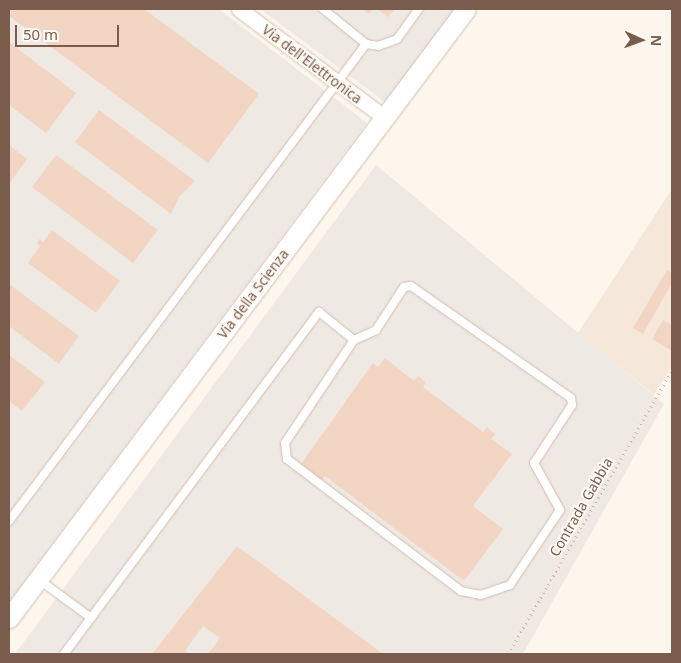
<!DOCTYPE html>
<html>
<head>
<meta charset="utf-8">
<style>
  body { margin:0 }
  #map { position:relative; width:681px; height:663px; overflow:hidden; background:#fdf6ec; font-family:"Noto Sans",sans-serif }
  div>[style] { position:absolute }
  .residential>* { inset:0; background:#f5e8da }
  .industrial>* { inset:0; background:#efe9e4 }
  .building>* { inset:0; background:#f3d5c3 }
  .path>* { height:2.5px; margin-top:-1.25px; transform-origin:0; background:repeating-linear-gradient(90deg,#d9b8a5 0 1px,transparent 0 5px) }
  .roads { filter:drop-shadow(0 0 1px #d1beb0) drop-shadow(0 0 1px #d1beb0) }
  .service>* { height:8px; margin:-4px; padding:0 4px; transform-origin:4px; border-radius:4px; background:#fff }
  .minor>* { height:15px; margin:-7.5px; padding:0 7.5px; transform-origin:7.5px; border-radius:7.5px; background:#fff }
  .tertiary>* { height:19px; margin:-9.5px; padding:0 9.5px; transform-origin:9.5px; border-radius:9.5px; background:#fff }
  span { translate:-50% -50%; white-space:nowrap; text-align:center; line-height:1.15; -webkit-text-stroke:4.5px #fffaf3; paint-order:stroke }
  .street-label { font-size:14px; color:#7a5c4d }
  .frame { position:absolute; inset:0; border:10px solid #7a5c4d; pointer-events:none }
  .north { position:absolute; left:616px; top:15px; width:50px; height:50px; -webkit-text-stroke:4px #fffaf3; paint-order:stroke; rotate:92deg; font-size:14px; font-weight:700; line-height:20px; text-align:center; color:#7a5c4d }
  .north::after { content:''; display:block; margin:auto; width:18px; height:22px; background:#7a5c4d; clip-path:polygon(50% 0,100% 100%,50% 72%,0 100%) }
  .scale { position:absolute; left:15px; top:25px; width:104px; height:22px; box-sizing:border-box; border:2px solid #7a5c4d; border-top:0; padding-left:6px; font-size:15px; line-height:18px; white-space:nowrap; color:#7a5c4d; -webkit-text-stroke:4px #fffaf3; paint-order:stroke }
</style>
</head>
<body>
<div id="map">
  <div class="residential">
    <div style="clip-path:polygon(672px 189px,672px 366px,654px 395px,578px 333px)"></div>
  </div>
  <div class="industrial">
    <div style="clip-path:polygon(9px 9px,219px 9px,367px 123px,9px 602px)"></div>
    <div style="clip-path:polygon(260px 9px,457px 9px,389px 105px)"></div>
    <div style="clip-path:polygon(376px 165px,664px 404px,523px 654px,15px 654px)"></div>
  </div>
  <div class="building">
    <div style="clip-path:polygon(9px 9px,144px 9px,259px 94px,208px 163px,9px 16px)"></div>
    <div style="clip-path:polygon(362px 9px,373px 9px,369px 14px)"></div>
    <div style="clip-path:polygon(377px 9px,395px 9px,388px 17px)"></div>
    <div style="clip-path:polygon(9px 42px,76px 93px,46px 133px,9px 105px)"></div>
    <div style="clip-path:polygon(99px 110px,195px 181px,179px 197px,171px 214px,75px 142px)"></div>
    <div style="clip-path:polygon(9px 145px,27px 159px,9px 184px)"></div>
    <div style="clip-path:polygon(56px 155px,158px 230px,133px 263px,32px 187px)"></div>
    <div style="clip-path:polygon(52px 230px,120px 281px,96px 313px,28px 263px,40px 246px,37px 243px,39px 239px,43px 242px)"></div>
    <div style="clip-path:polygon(667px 270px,672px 273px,672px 283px,643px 334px,633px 328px)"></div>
    <div style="clip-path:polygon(9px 284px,79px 336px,59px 364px,9px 326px)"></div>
    <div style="clip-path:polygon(663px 320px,672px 325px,672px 351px,652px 339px)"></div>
    <div style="clip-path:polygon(9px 355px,45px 382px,22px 411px,9px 401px)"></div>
    <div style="clip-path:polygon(385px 358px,414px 381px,418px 376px,426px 382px,423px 387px,483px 432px,487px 427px,495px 434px,491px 439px,512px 454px,473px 506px,503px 529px,464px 581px,325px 476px,322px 480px,301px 464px,373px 363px,378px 367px)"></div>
    <div style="clip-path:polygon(237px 546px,371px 645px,383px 654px,208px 654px,220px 638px,203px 626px,185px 651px,190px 654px,152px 654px)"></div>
  </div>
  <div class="path">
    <div style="left:508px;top:654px;width:328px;rotate:-60deg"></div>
  </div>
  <div class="roads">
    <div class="service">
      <div style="left:323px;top:9px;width:55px;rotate:39.1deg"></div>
      <div style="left:366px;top:44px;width:12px;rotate:9deg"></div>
      <div style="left:378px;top:46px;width:20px;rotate:-20deg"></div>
      <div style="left:397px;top:39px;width:37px;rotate:-54deg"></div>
      <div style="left:9px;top:521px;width:596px;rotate:-53.19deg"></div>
      <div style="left:38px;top:579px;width:66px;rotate:36.3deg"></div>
      <div style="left:64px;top:654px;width:427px;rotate:-53.3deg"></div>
      <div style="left:319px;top:312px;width:45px;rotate:38.7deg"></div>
      <div style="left:354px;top:340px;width:24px;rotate:-24deg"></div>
      <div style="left:376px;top:330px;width:51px;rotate:-56.9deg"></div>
      <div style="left:404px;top:287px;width:7px;rotate:-8deg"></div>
      <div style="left:411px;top:286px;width:195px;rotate:35deg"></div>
      <div style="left:571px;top:398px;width:7px;rotate:82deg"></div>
      <div style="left:572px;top:405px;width:69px;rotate:123.2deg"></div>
      <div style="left:534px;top:463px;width:54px;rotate:61deg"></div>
      <div style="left:560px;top:510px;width:90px;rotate:123.7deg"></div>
      <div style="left:510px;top:585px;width:31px;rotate:161deg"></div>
      <div style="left:481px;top:595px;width:20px;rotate:-169deg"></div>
      <div style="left:461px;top:591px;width:218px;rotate:-142.8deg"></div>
      <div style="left:287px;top:459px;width:16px;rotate:-97deg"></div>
      <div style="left:285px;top:443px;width:124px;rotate:-56.2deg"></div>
    </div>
    <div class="minor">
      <div style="left:239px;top:9px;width:182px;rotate:36.7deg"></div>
    </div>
    <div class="tertiary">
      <div style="left:9px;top:618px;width:761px;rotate:-53.12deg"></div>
    </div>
  </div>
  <div class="street-label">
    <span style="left:312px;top:64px;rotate:37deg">Via dell'Elettronica</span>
    <span style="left:253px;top:294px;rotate:-53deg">Via della Scienza</span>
    <span style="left:581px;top:507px;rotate:-60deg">Contrada Gabbia</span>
  </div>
  <div class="frame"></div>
  <div class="north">N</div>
  <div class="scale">50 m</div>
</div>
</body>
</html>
